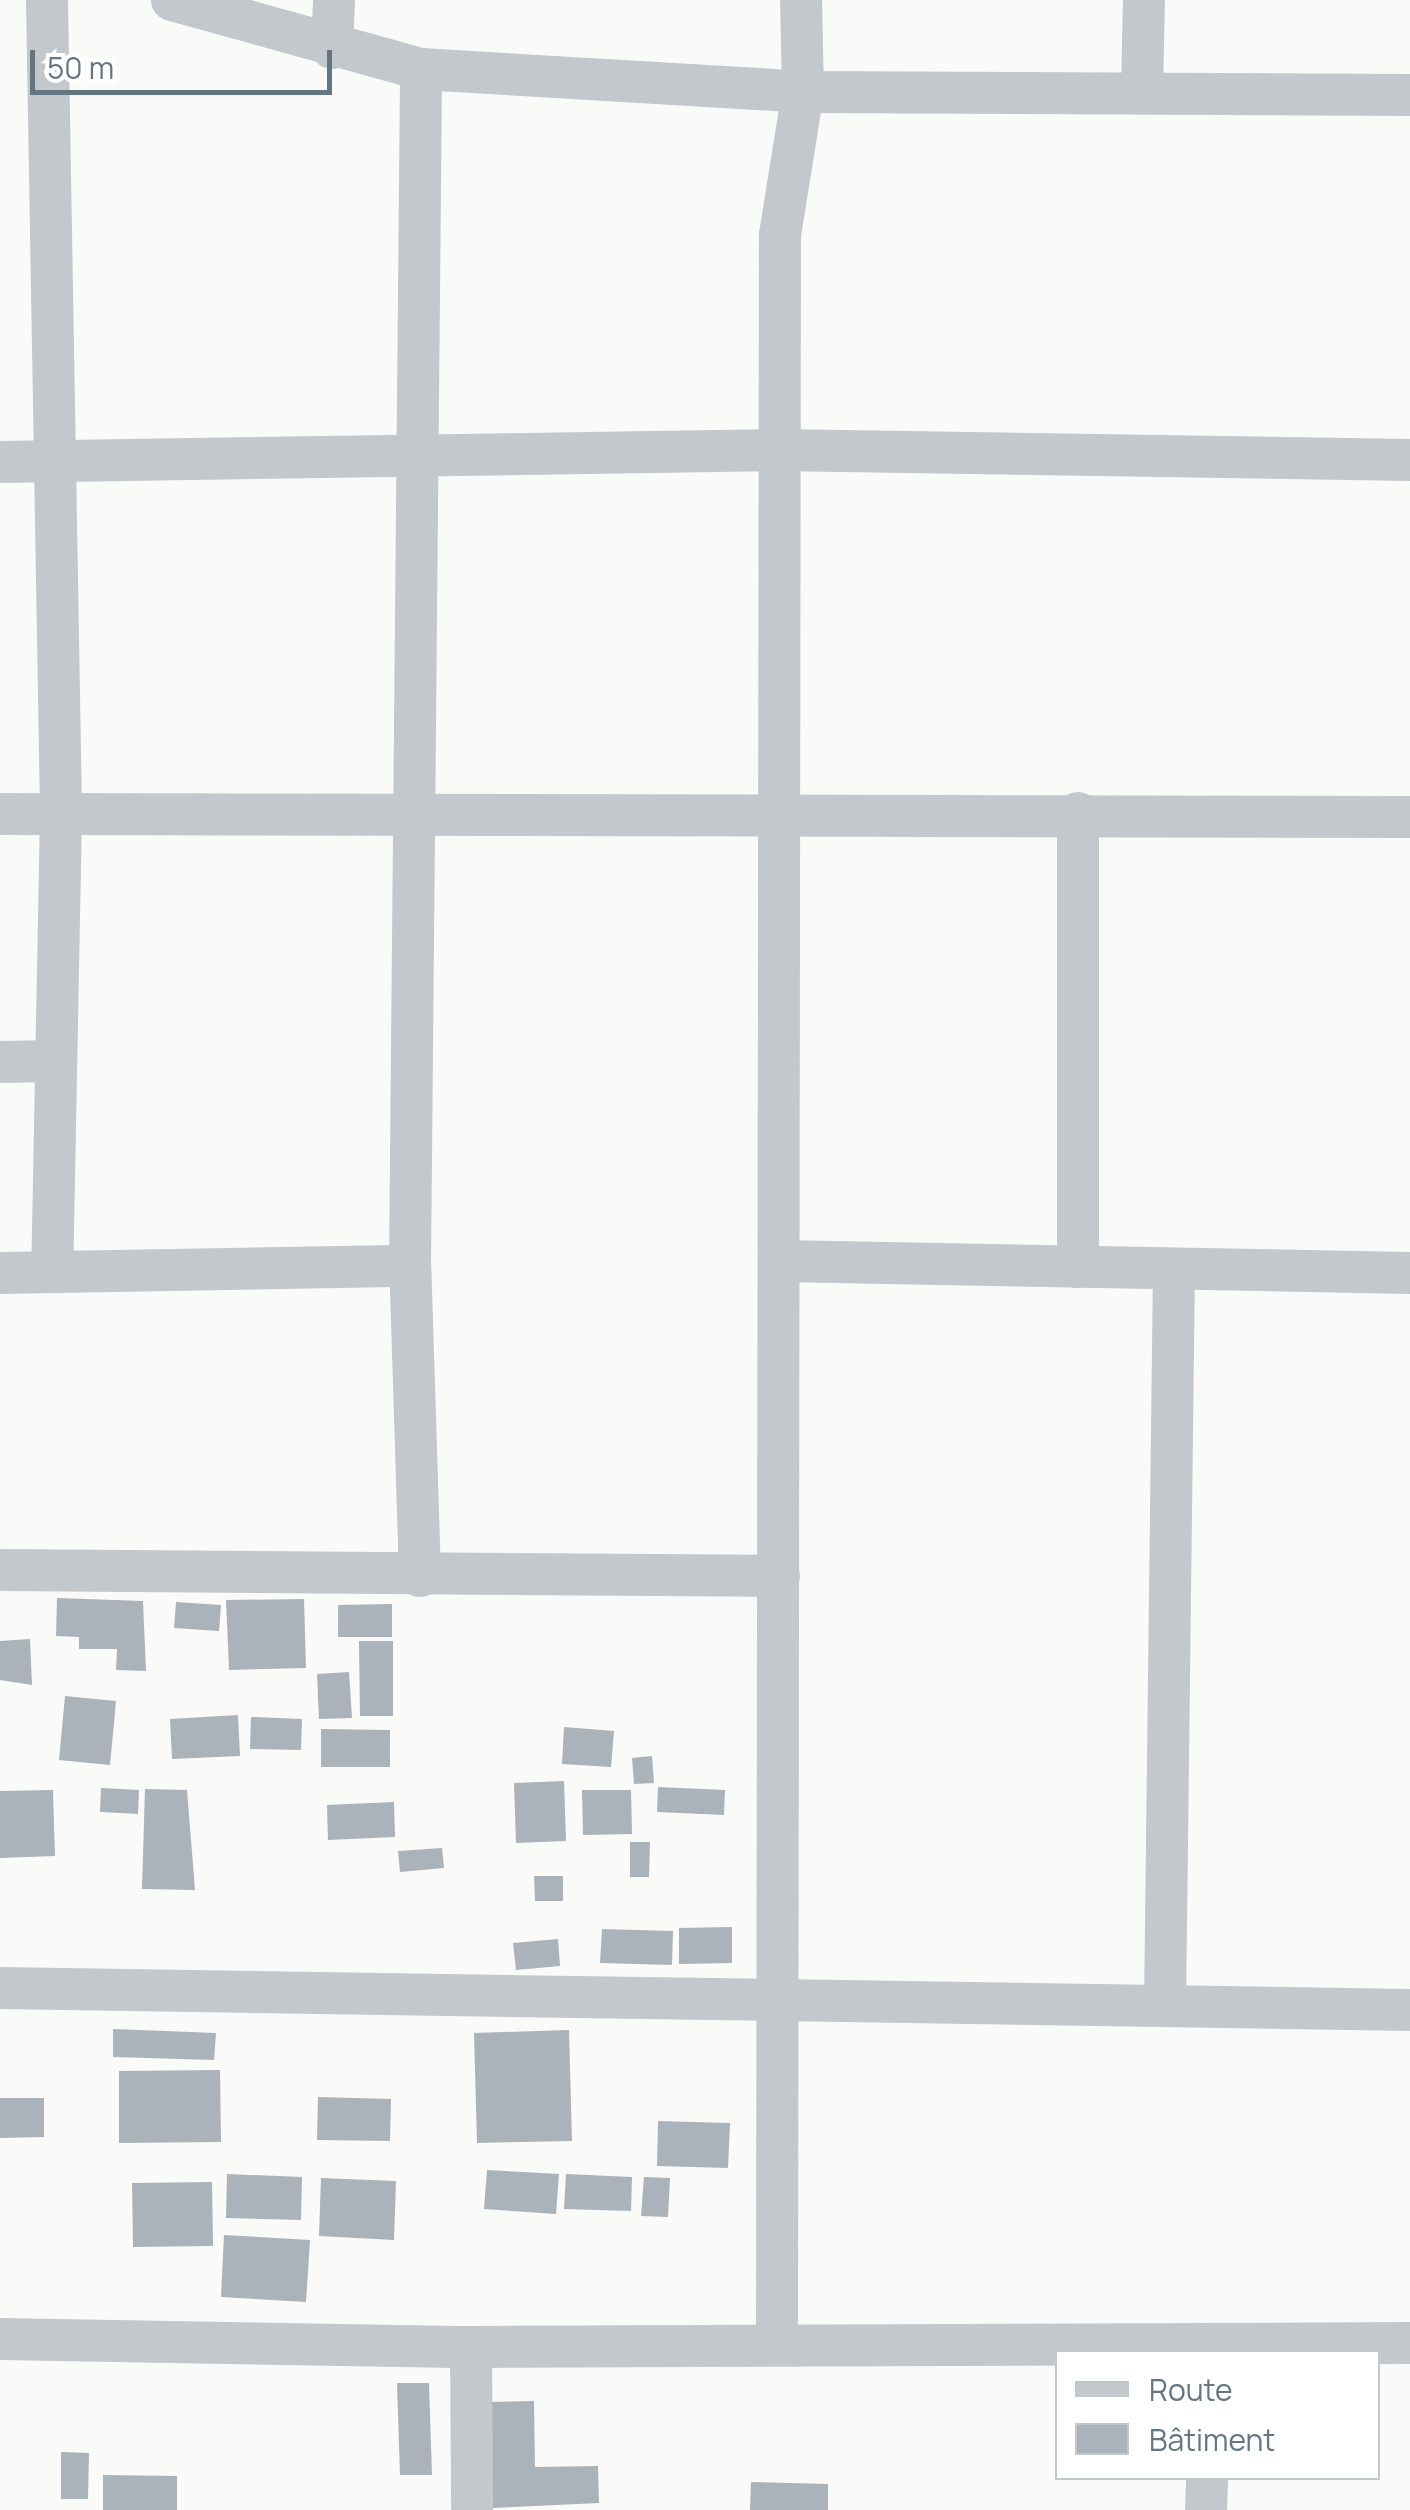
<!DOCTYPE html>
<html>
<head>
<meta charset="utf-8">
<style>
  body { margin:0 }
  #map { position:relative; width:1410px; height:2510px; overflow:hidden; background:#fafaf8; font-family:Manrope,sans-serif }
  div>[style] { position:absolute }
  .building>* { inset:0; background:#aab3b9 }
  .minor>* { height:42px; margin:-21px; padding:0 21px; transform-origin:21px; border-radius:21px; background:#c3c8cc }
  span { translate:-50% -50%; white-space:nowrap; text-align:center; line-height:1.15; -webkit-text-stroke:10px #fff; paint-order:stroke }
  .legend { position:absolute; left:1055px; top:2350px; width:325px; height:130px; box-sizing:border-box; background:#fff; border:2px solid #c1c8cd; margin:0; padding:12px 18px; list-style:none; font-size:30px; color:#657683 }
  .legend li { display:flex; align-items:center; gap:20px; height:50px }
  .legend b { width:50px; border:2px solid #c1c8cd }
  .scale { position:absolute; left:30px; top:50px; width:302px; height:45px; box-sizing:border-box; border:5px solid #657683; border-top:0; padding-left:12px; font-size:30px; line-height:35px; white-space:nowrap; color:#657683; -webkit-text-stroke:8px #fff; paint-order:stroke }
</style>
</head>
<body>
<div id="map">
  <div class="building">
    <div style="clip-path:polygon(57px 1598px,143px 1601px,146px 1671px,116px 1670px,117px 1649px,79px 1649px,79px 1637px,56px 1636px)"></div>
    <div style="clip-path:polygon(304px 1599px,306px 1668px,229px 1670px,226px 1600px)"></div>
    <div style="clip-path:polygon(176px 1602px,221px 1605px,219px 1631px,174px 1628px)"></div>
    <div style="clip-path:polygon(392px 1604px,392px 1637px,338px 1637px,338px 1605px)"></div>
    <div style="clip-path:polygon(30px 1639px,32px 1685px,0 1680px,0 1641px)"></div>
    <div style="clip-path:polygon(359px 1641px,393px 1641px,393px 1716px,360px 1716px)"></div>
    <div style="clip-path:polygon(349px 1672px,352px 1718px,319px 1719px,317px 1674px)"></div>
    <div style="clip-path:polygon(65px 1696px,116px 1701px,110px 1765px,59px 1760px)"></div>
    <div style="clip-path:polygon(238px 1715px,240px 1756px,172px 1759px,170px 1719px)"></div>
    <div style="clip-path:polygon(251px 1717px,302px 1719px,301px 1750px,250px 1749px)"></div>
    <div style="clip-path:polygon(564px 1727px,614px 1731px,611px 1767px,562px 1764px)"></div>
    <div style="clip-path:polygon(321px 1729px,390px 1730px,390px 1767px,321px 1767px)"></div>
    <div style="clip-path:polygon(652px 1756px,654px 1783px,634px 1784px,632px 1758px)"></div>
    <div style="clip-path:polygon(564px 1781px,566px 1841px,516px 1843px,514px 1783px)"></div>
    <div style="clip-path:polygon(658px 1787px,725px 1790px,724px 1815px,657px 1812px)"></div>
    <div style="clip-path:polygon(101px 1788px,139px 1790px,138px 1814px,100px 1812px)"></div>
    <div style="clip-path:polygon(145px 1789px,187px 1790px,195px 1890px,142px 1889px)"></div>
    <div style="clip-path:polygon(53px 1790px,55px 1856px,0 1858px,0 1791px)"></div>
    <div style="clip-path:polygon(582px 1790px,631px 1790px,632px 1834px,583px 1835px)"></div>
    <div style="clip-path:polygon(394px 1802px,395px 1837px,328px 1840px,327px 1805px)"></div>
    <div style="clip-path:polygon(630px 1842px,650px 1842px,649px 1877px,630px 1877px)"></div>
    <div style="clip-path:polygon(442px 1848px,444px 1868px,400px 1872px,398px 1851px)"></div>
    <div style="clip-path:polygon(534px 1876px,563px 1876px,563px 1901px,535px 1901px)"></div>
    <div style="clip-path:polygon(732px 1927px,732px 1963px,679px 1964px,679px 1928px)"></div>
    <div style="clip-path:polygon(602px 1929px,673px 1931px,672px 1965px,600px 1963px)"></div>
    <div style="clip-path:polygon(558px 1939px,560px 1966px,516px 1970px,513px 1943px)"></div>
    <div style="clip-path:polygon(113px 2029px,216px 2033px,214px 2060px,113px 2057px)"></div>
    <div style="clip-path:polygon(569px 2030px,572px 2141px,477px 2143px,474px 2033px)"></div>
    <div style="clip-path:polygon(220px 2070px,221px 2142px,119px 2143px,119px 2071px)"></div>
    <div style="clip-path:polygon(318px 2097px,391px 2099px,390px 2141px,317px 2140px)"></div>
    <div style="clip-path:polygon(0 2098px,44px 2098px,44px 2137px,0 2138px)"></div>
    <div style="clip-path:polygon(658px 2121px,730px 2123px,728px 2168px,657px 2166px)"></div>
    <div style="clip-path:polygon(487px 2170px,559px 2174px,556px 2214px,484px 2209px)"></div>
    <div style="clip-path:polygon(227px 2174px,302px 2177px,301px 2220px,226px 2218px)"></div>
    <div style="clip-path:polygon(566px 2174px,632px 2177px,631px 2211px,564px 2209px)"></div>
    <div style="clip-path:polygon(644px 2177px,670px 2178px,668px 2217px,641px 2216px)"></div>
    <div style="clip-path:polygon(321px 2178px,396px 2181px,394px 2240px,319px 2236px)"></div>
    <div style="clip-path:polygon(212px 2182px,213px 2246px,133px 2247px,132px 2183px)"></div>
    <div style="clip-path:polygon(224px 2235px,310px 2240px,306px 2302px,221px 2297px)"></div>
    <div style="clip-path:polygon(397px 2383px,429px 2383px,432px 2475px,400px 2475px)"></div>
    <div style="clip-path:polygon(534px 2401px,535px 2467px,598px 2466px,599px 2503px,492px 2508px,489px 2402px)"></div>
    <div style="clip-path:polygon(61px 2452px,89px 2453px,88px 2499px,61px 2499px)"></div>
    <div style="clip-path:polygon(103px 2475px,177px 2476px,177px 2510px,103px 2510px)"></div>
    <div style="clip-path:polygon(751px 2482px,828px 2484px,828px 2510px,750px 2510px)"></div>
  </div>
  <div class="minor">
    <div style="left:47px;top:0;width:814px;rotate:89.01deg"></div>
    <div style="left:61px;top:814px;width:458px;rotate:91.1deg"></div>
    <div style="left:172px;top:0;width:258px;rotate:15.5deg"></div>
    <div style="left:421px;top:69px;width:383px;rotate:3.4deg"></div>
    <div style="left:803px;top:92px;width:607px;rotate:0.28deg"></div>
    <div style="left:332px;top:48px;width:48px;rotate:-87.6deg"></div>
    <div style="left:1142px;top:92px;width:92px;rotate:-88.8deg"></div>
    <div style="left:0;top:462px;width:778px;rotate:-0.88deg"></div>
    <div style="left:778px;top:450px;width:632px;rotate:0.91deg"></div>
    <div style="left:0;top:814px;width:1410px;rotate:0.12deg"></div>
    <div style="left:0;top:1062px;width:54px;rotate:-1.1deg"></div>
    <div style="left:781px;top:1261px;width:629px;rotate:1.09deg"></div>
    <div style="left:1078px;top:1267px;width:454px;rotate:-90deg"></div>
    <div style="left:0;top:1273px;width:410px;rotate:-1deg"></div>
    <div style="left:0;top:1570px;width:779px;rotate:0.44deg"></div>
    <div style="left:420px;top:1576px;width:310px;rotate:-91.8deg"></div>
    <div style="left:410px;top:1266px;width:1197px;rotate:-89.47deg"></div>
    <div style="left:0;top:1988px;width:1410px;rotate:0.89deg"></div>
    <div style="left:1165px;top:2005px;width:736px;rotate:-89.3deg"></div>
    <div style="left:0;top:2339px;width:471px;rotate:1deg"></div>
    <div style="left:471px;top:2347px;width:939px;rotate:-0.24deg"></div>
    <div style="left:777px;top:2345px;width:2110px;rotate:-89.92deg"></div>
    <div style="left:780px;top:235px;width:145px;rotate:-80.9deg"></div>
    <div style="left:803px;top:92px;width:92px;rotate:-91.2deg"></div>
    <div style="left:471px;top:2347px;width:163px;rotate:89.6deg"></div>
    <div style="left:1206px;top:2510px;width:32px;rotate:-88deg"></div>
  </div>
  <ul class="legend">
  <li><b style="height:12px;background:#c3c8cc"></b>Route</li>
  <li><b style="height:28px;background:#aab3b9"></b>Bâtiment</li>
  </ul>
  <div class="scale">50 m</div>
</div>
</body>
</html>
